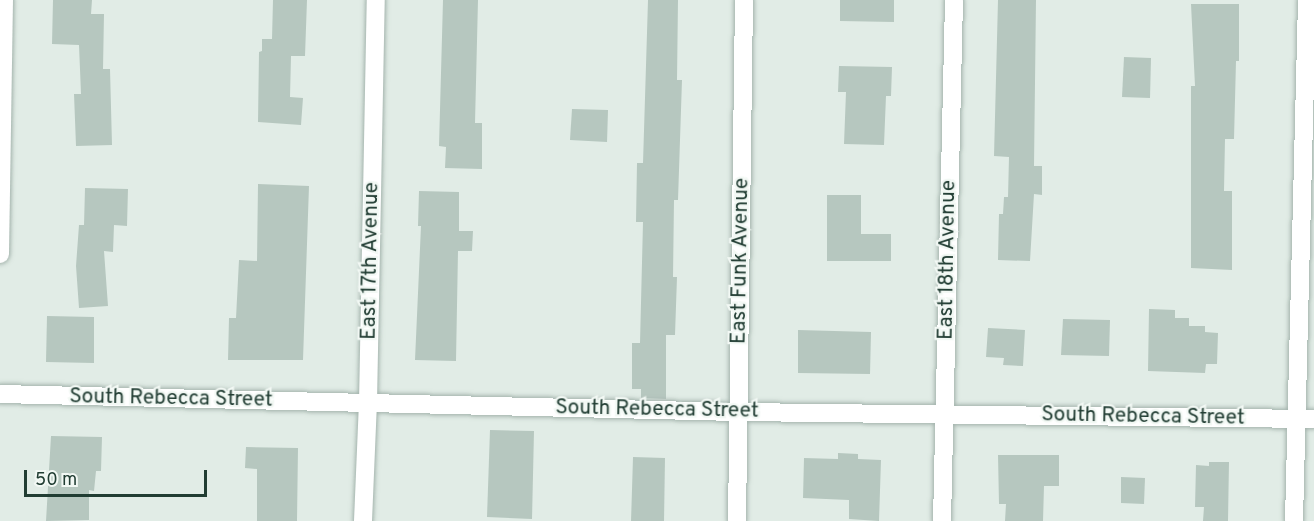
<!DOCTYPE html>
<html>
<head>
<meta charset="utf-8">
<style>
  body { margin:0 }
  #map { position:relative; width:1314px; height:521px; overflow:hidden; background:#e1ece6; font-family:Overpass,sans-serif }
  div>[style] { position:absolute }
  .building>* { inset:0; background:#b6c7bf }
  .roads { filter:drop-shadow(0 0 2px #a4b4ad) drop-shadow(0 0 2px #a4b4ad) }
  .minor>* { height:18px; margin:-9px; padding:0 9px; transform-origin:9px; border-radius:9px; background:#fff }
  span { translate:-50% -50%; white-space:nowrap; text-align:center; line-height:1.15; -webkit-text-stroke:4.5px #f2f8f4; paint-order:stroke }
  .street-label { font-size:21px; color:#213d33 }
  .scale { position:absolute; left:24px; top:470px; width:183px; height:27px; box-sizing:border-box; border:3px solid #213d33; border-top:0; padding-left:8px; font-size:18px; line-height:21px; white-space:nowrap; color:#213d33; -webkit-text-stroke:4px #f2f8f4; paint-order:stroke }
</style>
</head>
<body>
<div id="map">
  <div class="building">
    <div style="clip-path:polygon(53px 0,92px 0,91px 14px,104px 14px,103px 69px,110px 69px,112px 145px,76px 146px,74px 94px,81px 94px,79px 45px,52px 44px)"></div>
    <div style="clip-path:polygon(273px 0,307px 0,305px 56px,291px 56px,290px 97px,303px 98px,301px 125px,258px 122px,259px 52px,262px 51px,262px 39px,272px 39px)"></div>
    <div style="clip-path:polygon(443px 0,478px 0,475px 123px,482px 123px,482px 169px,445px 168px,446px 147px,439px 146px)"></div>
    <div style="clip-path:polygon(648px 0,678px 0,677px 80px,682px 80px,678px 200px,674px 200px,673px 277px,677px 277px,675px 335px,666px 335px,666px 399px,641px 398px,641px 389px,632px 389px,632px 343px,640px 343px,643px 222px,636px 222px,637px 163px,643px 163px)"></div>
    <div style="clip-path:polygon(840px 0,894px 0,894px 22px,840px 21px)"></div>
    <div style="clip-path:polygon(998px 0,1036px 0,1034px 166px,1042px 166px,1042px 195px,1034px 194px,1030px 261px,998px 260px,999px 214px,1003px 214px,1004px 197px,1008px 197px,1009px 157px,994px 156px)"></div>
    <div style="clip-path:polygon(1191px 4px,1239px 4px,1239px 61px,1236px 61px,1234px 139px,1225px 139px,1224px 191px,1232px 191px,1232px 270px,1191px 268px,1191px 86px,1195px 86px)"></div>
    <div style="clip-path:polygon(1124px 57px,1151px 58px,1150px 98px,1122px 97px)"></div>
    <div style="clip-path:polygon(839px 66px,892px 67px,891px 96px,886px 96px,884px 145px,844px 144px,846px 92px,838px 92px)"></div>
    <div style="clip-path:polygon(572px 109px,608px 110px,607px 142px,570px 140px)"></div>
    <div style="clip-path:polygon(258px 184px,309px 186px,303px 360px,228px 360px,229px 318px,236px 318px,239px 260px,257px 261px)"></div>
    <div style="clip-path:polygon(85px 188px,128px 189px,127px 226px,114px 225px,113px 252px,104px 251px,108px 306px,79px 308px,76px 266px,79px 225px,84px 225px)"></div>
    <div style="clip-path:polygon(419px 191px,459px 192px,459px 231px,473px 231px,472px 251px,458px 251px,456px 361px,415px 360px,421px 226px,418px 226px)"></div>
    <div style="clip-path:polygon(827px 195px,861px 195px,861px 234px,891px 234px,891px 261px,827px 261px)"></div>
    <div style="clip-path:polygon(1149px 309px,1175px 310px,1175px 318px,1189px 318px,1189px 326px,1205px 326px,1205px 332px,1218px 333px,1217px 364px,1206px 364px,1205px 373px,1148px 371px)"></div>
    <div style="clip-path:polygon(47px 316px,94px 317px,94px 363px,46px 362px)"></div>
    <div style="clip-path:polygon(1063px 319px,1110px 320px,1109px 356px,1061px 355px)"></div>
    <div style="clip-path:polygon(988px 328px,1025px 330px,1023px 366px,1003px 365px,1004px 358px,986px 357px)"></div>
    <div style="clip-path:polygon(798px 330px,871px 332px,870px 374px,798px 373px)"></div>
    <div style="clip-path:polygon(490px 430px,534px 431px,532px 519px,487px 517px)"></div>
    <div style="clip-path:polygon(51px 436px,102px 437px,101px 471px,96px 471px,94px 491px,89px 490px,89px 520px,46px 521px)"></div>
    <div style="clip-path:polygon(246px 447px,298px 448px,297px 521px,257px 521px,257px 469px,245px 468px)"></div>
    <div style="clip-path:polygon(838px 453px,858px 454px,858px 459px,881px 460px,879px 521px,849px 519px,849px 500px,803px 498px,804px 458px,838px 459px)"></div>
    <div style="clip-path:polygon(998px 455px,1059px 455px,1059px 486px,1044px 486px,1043px 521px,1005px 521px,1006px 504px,999px 504px)"></div>
    <div style="clip-path:polygon(633px 457px,665px 458px,664px 521px,631px 521px)"></div>
    <div style="clip-path:polygon(1209px 462px,1229px 462px,1228px 521px,1203px 521px,1204px 507px,1195px 507px,1196px 465px,1209px 466px)"></div>
    <div style="clip-path:polygon(1121px 477px,1145px 478px,1144px 504px,1121px 503px)"></div>
  </div>
  <div class="roads">
    <div class="minor">
      <div style="left:0;top:254px;width:254px;rotate:-89.1deg"></div>
      <div style="left:0;top:394px;width:739px;rotate:1.4deg"></div>
      <div style="left:739px;top:412px;width:575px;rotate:0.7deg"></div>
      <div style="left:363px;top:521px;width:118px;rotate:-87.6deg"></div>
      <div style="left:368px;top:403px;width:403px;rotate:-88.9deg"></div>
      <div style="left:737px;top:521px;width:521px;rotate:-89.23deg"></div>
      <div style="left:942px;top:521px;width:521px;rotate:-88.68deg"></div>
      <div style="left:1294px;top:521px;width:521px;rotate:-88.57deg"></div>
    </div>
  </div>
  <div class="street-label">
    <span style="left:948px;top:260px;rotate:-89deg">East 18th Avenue</span>
    <span style="left:371px;top:261px;rotate:-89deg">East 17th Avenue</span>
    <span style="left:741px;top:261px;rotate:-89deg">East Funk Avenue</span>
    <span style="left:171px;top:399px;rotate:1deg">South Rebecca Street</span>
    <span style="left:657px;top:410px;rotate:1deg">South Rebecca Street</span>
    <span style="left:1143px;top:417px;rotate:1deg">South Rebecca Street</span>
  </div>
  <div class="scale">50 m</div>
</div>
</body>
</html>
